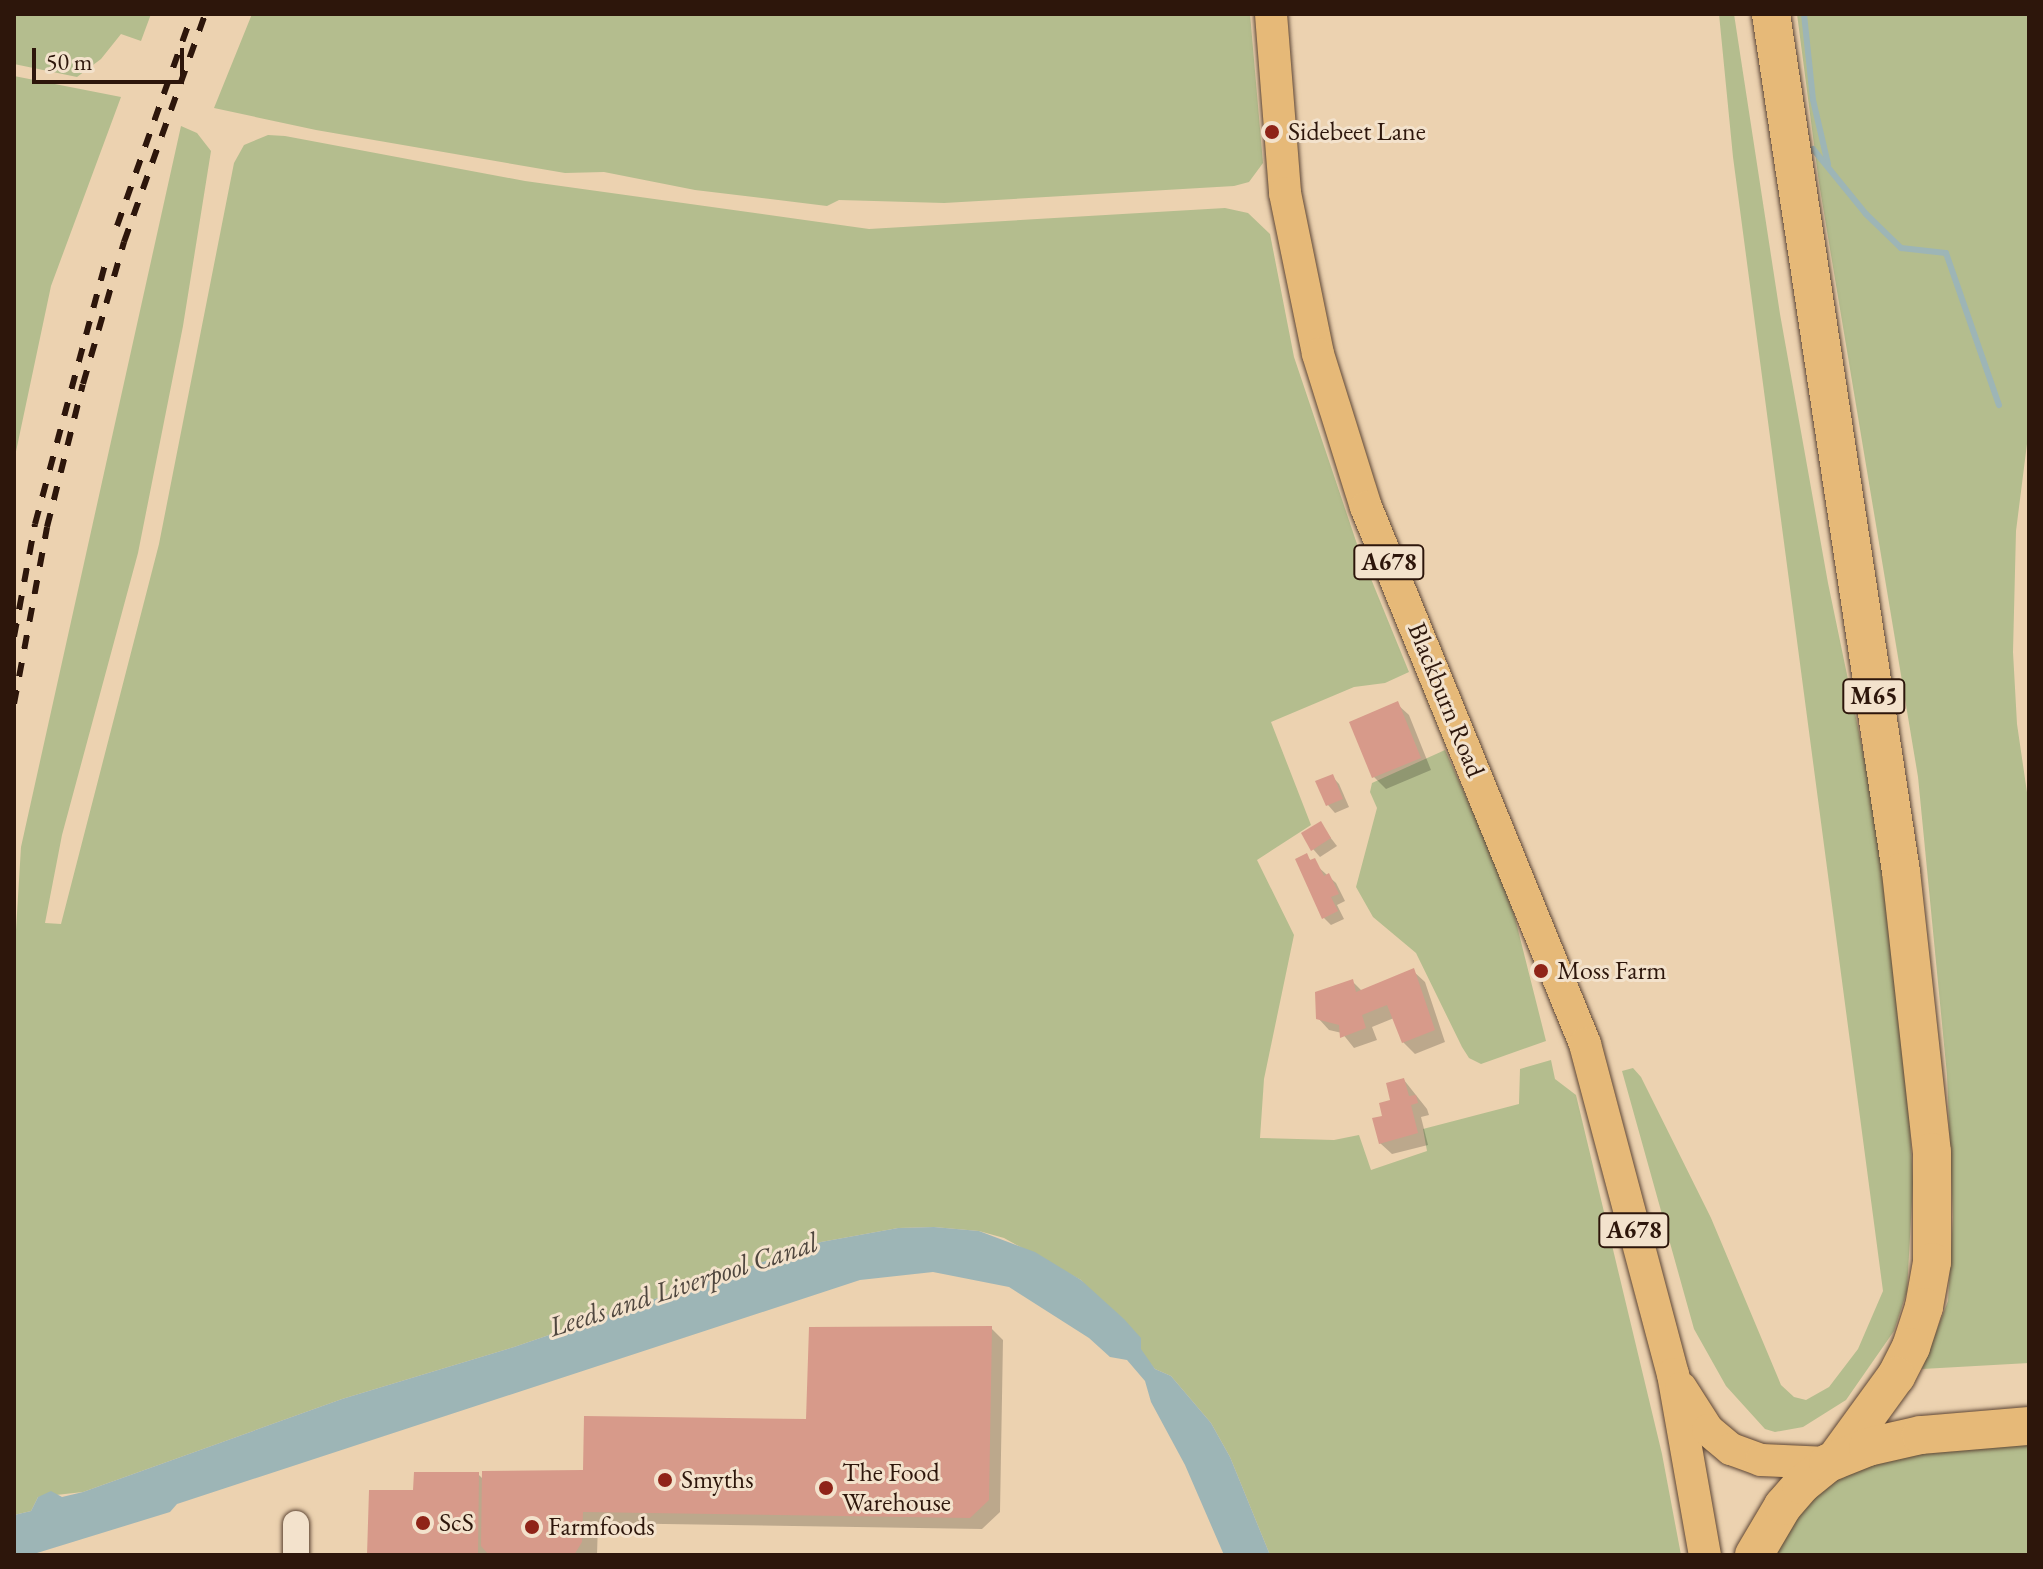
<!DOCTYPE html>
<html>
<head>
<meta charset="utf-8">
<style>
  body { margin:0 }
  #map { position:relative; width:2043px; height:1569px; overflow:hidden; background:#ecd2b0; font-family:"EB Garamond",serif }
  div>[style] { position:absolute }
  .green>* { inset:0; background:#b4bd8e }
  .water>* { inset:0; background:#9db5b6 }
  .shadow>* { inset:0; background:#0003 }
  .stream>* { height:6px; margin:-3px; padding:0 3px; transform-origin:3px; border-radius:3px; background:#9db5b6 }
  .building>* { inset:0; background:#d79a8a }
  .roads { filter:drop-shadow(0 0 2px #5d4534) drop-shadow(0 0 2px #5d4534) }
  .minor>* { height:26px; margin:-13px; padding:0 13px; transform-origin:13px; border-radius:13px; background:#f3e2cc }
  .major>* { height:32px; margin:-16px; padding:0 16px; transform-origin:16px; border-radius:16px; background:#e6b978 }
  .highway>* { height:38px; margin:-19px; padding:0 19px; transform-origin:19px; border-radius:19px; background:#e6b978 }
  .rail>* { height:6px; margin-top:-3px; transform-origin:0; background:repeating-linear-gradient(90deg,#2d160b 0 14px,transparent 0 28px) }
  .dots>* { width:22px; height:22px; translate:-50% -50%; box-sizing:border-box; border:4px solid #f3e2cc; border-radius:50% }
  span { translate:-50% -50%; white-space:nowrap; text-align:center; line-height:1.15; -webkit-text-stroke:6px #f3e2cc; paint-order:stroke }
  .shield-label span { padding:2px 6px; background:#f3e2cc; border:2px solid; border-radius:6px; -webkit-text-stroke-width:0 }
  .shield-label { font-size:24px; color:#2d160b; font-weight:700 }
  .poi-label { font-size:26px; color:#2d160b }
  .left { translate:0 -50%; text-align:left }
  .street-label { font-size:26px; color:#2d160b }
  .water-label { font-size:28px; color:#4f463e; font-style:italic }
  .frame { position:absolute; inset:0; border:16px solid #2d160b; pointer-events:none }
  .scale { position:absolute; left:32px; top:48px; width:152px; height:36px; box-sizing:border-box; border:4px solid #2d160b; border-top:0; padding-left:10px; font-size:24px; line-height:28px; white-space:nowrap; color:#2d160b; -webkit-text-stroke:6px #f3e2cc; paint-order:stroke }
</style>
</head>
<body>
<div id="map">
  <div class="green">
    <div style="clip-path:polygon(14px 14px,151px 14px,141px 41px,121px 34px,101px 59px,77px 77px,14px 64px)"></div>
    <div style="clip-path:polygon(252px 14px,1250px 14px,1263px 163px,1249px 182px,1234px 186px,944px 203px,839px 200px,827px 206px,695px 190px,604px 172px,565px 173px,316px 130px,214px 108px)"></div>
    <div style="clip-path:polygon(1719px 14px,1734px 14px,1780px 314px,1828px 583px,1885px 858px,1905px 1037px,1913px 1183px,1907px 1291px,1894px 1331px,1846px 1400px,1803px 1427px,1775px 1432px,1765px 1429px,1726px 1386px,1694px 1329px,1622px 1071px,1633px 1068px,1641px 1077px,1711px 1218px,1781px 1385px,1794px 1397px,1806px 1400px,1829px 1387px,1858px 1349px,1883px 1291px,1733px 157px)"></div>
    <div style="clip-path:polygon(1797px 14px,2029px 14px,2029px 428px,2016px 531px,2013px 652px,2017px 724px,2029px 806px,2029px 1363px,1922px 1369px,1948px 1301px,1953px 1217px,1947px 1075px,1918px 777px,1819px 183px)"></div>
    <div style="clip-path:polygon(14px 76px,121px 97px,51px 286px,14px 461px)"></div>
    <div style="clip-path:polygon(181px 126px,197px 133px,211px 151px,183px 326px,138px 553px,62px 835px,45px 923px,61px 924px,159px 544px,234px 163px,244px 145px,268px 135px,285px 136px,525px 181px,869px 229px,1225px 208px,1248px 213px,1270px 234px,1294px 357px,1358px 547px,1409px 672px,1385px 683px,1354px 687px,1271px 722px,1311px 825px,1257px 860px,1294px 935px,1264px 1079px,1260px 1138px,1334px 1140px,1359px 1135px,1371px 1170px,1427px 1151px,1423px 1129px,1519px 1104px,1520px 1069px,1551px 1060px,1555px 1079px,1576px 1095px,1662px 1454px,1681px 1555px,1270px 1555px,1230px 1457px,1211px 1423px,1171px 1376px,1155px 1369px,1081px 1280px,1004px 1238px,979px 1231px,934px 1227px,898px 1228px,821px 1242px,514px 1347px,342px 1399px,83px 1492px,38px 1497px,31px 1511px,14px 1515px,14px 963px,21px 847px)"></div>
    <div style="clip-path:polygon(1445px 750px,1487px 843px,1514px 914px,1546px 1041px,1481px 1064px,1469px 1058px,1462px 1047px,1416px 953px,1373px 917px,1356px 887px,1377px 808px,1370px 792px,1372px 783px)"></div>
    <div style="clip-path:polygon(2029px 1426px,2029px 1555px,1754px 1555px,1828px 1463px)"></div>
  </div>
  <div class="water">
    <div style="clip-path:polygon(934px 1227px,979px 1231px,1035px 1252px,1081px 1280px,1124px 1319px,1141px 1338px,1141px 1349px,1155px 1369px,1171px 1376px,1211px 1423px,1230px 1457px,1270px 1555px,1224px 1555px,1185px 1465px,1151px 1402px,1145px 1381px,1127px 1360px,1110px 1357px,1089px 1338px,1009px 1287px,933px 1272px,860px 1280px,177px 1504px,170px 1512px,37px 1553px,14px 1553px,14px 1515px,31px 1511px,38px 1497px,51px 1491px,62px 1497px,83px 1492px,342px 1399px,514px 1347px,821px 1242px,898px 1228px)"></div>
  </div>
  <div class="shadow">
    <div style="clip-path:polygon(1397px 704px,1409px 715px,1431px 770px,1386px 789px,1374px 777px)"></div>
    <div style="clip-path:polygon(1332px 776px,1339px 784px,1349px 807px,1335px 813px,1328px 805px)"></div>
    <div style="clip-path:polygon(1320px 824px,1337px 846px,1320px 857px,1313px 849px)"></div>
    <div style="clip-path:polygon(1306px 856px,1336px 883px,1345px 901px,1337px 905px,1344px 919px,1331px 925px,1324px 918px)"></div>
    <div style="clip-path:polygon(1413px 971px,1425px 982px,1445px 1042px,1415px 1054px,1403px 1042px,1394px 1018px,1372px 1027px,1377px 1040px,1354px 1048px,1342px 1033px,1329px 1030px,1318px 1018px,1352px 981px,1362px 991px)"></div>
    <div style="clip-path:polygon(1404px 1080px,1427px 1109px,1429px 1115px,1421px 1117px,1428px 1145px,1392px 1154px,1380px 1143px,1385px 1117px)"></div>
    <div style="clip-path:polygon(991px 1328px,1003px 1340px,1000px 1512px,982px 1529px,598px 1523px,597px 1555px,369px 1555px,415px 1492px,478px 1474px,484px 1480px,583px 1472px,807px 1421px)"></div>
  </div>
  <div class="stream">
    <div style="left:1804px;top:14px;width:86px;rotate:84deg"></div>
    <div style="left:1813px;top:100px;width:66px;rotate:76.8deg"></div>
    <div style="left:1813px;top:149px;width:84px;rotate:50.8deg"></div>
    <div style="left:1866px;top:214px;width:49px;rotate:44.2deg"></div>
    <div style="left:1901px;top:248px;width:45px;rotate:6.3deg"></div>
    <div style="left:1946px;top:253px;width:161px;rotate:70.8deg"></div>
  </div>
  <div class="building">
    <div style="clip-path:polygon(1398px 701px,1421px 758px,1372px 778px,1349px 722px)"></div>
    <div style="clip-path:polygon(1333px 774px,1343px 799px,1326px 806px,1315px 781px)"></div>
    <div style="clip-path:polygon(1321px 821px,1331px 838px,1311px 851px,1301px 833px)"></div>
    <div style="clip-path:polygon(1307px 853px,1310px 860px,1315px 858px,1324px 876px,1329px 873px,1339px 894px,1331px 897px,1338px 911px,1322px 919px,1295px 859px)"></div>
    <div style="clip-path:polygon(1414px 968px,1435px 1030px,1402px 1043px,1387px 1005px,1362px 1015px,1366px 1028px,1340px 1038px,1339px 1025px,1316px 1019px,1315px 992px,1353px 979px,1356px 992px)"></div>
    <div style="clip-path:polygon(1404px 1078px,1409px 1096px,1416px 1095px,1418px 1103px,1411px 1105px,1418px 1133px,1379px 1144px,1372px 1118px,1382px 1116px,1379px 1103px,1390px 1100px,1386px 1083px)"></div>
    <div style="clip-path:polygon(992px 1326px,989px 1500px,970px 1518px,583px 1512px,582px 1542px,574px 1555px,489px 1555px,481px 1546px,482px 1471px,583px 1470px,584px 1416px,806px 1419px,809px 1327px)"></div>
    <div style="clip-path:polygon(414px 1472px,479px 1472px,478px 1555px,367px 1555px,369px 1490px,413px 1490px)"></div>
  </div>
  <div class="roads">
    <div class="minor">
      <div style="left:296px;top:1524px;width:31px;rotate:90deg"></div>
    </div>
    <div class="major">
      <div style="left:1271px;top:14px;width:180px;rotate:85.5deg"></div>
      <div style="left:1285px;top:193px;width:164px;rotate:78.4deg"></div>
      <div style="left:1318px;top:354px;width:160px;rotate:72.6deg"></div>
      <div style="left:1366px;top:507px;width:580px;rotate:67.81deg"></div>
      <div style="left:1585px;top:1044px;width:342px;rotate:75.1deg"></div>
      <div style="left:1673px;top:1374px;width:184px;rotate:80deg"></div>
      <div style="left:1681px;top:1388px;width:50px;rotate:57.3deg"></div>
      <div style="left:1708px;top:1430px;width:30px;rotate:40deg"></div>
      <div style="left:1731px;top:1449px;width:32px;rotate:20deg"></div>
      <div style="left:1761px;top:1460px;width:67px;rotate:2.6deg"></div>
    </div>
    <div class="highway">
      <div style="left:1771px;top:14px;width:868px;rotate:81.38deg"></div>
      <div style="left:1901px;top:872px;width:282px;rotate:83.7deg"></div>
      <div style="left:1932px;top:1152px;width:110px;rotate:90deg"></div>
      <div style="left:1932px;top:1262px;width:46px;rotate:100.1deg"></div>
      <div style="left:1924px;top:1307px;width:42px;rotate:108deg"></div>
      <div style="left:1911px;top:1347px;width:33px;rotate:117deg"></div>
      <div style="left:1896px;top:1376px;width:104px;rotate:126deg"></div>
      <div style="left:1754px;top:1555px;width:57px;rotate:-59.4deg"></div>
      <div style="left:1783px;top:1506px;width:28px;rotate:-49deg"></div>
      <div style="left:1801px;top:1485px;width:35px;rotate:-39deg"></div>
      <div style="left:1828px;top:1463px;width:43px;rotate:-21.8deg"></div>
      <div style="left:1868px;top:1447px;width:54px;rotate:-12.8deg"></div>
      <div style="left:1921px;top:1435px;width:108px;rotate:-4.8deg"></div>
    </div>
  </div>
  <div class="rail">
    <div style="left:117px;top:226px;width:225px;rotate:-70.5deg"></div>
    <div style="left:14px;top:637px;width:115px;rotate:-79.5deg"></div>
    <div style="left:35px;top:524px;width:273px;rotate:-74.9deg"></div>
    <div style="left:14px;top:704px;width:180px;rotate:-79.4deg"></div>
    <div style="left:47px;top:527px;width:147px;rotate:-75.9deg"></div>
    <div style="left:83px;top:384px;width:148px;rotate:-73.9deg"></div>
    <div style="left:124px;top:242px;width:242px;rotate:-70.4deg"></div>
  </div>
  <div class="dots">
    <div style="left:1272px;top:132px;background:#8f2418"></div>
    <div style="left:1541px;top:971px;background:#8f2418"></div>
    <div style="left:665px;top:1480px;background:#8f2418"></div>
    <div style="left:826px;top:1488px;background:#8f2418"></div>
    <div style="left:423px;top:1523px;background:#8f2418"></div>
    <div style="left:532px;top:1527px;background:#8f2418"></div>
  </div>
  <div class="shield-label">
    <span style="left:1389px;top:562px">A678</span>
    <span style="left:1874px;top:696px">M65</span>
    <span style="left:1634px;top:1230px">A678</span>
  </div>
  <div class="poi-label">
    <span class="left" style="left:1288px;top:132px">Sidebeet Lane</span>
    <span class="left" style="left:1557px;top:971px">Moss Farm</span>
    <span class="left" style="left:842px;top:1488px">The Food<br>Warehouse</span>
    <span class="left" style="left:681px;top:1480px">Smyths</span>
    <span class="left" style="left:439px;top:1523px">ScS</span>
    <span class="left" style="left:548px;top:1527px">Farmfoods</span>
  </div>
  <div class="street-label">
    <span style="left:1446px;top:700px;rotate:68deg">Blackburn Road</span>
  </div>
  <div class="water-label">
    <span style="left:683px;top:1284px;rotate:-18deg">Leeds and Liverpool Canal</span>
  </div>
  <div class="frame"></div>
  <div class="scale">50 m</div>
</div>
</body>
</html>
